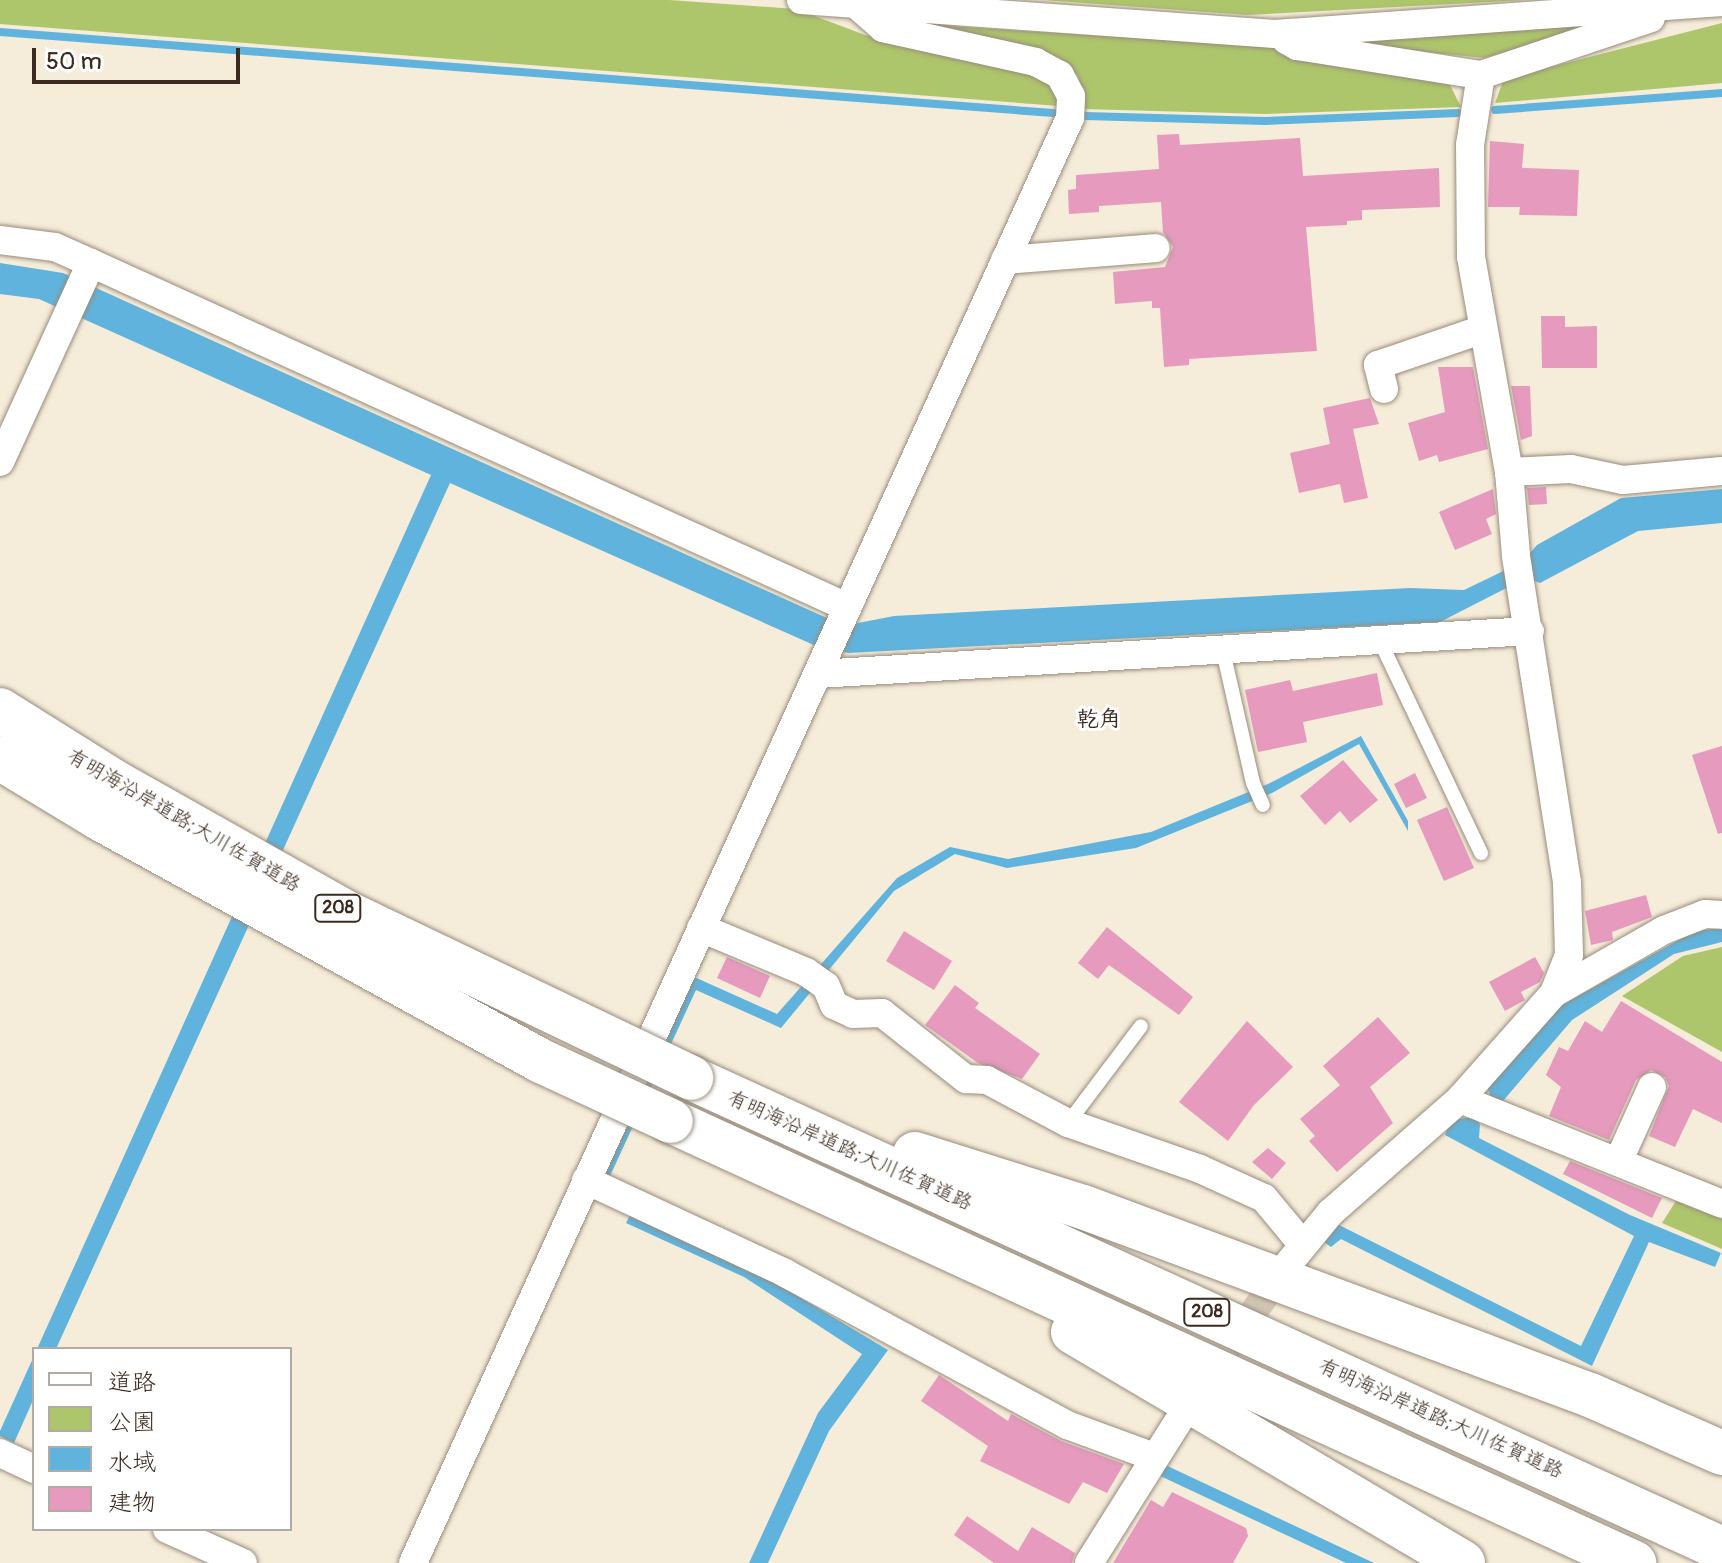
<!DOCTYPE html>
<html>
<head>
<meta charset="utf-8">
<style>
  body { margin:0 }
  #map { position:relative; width:1722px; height:1563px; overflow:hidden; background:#f5ecd9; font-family:Pangolin,"Klee One",sans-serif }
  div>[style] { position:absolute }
  .green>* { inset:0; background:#adc56b }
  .water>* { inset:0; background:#60b3dc }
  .stream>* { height:8px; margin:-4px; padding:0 4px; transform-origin:4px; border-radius:4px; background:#60b3dc }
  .building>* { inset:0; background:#e59abe }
  .minor-tunnel>* { height:28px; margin-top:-14px; transform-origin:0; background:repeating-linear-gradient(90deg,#d0c5b4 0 28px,transparent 0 42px) }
  .roads { filter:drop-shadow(0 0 2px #988b7c) drop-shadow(0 0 2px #988b7c) }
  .service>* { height:14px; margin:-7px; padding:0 7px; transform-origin:7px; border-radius:7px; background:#fff }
  .minor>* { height:28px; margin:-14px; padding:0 14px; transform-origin:14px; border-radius:14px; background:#fff }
  .motorway>* { height:44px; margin:-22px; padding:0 22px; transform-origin:22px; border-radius:22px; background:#fff }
  .bridges { filter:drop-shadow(0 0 2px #988b7c) drop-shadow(0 0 2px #988b7c) }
  .motorway-bridge>* { height:44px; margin:-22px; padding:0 22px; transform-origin:22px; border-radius:22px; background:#fff }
  span { translate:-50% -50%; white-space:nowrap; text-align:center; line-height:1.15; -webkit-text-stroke:6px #fff; paint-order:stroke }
  .shield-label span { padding:2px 6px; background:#fff; border:2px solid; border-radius:6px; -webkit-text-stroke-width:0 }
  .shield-label { font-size:18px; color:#3b2a1e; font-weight:700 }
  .street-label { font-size:20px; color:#3b2a1e }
  .neighbourhood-label { font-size:22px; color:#3b2a1e; font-weight:700 }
  .legend { position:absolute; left:32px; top:1347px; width:260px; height:184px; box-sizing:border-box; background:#fff; border:2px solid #b1aaa5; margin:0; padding:10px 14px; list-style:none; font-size:24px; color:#3b2a1e }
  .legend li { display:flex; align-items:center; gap:16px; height:40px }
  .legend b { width:40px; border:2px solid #b1aaa5 }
  .scale { position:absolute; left:32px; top:48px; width:208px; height:36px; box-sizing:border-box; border:4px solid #3b2a1e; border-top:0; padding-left:10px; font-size:24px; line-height:28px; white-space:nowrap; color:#3b2a1e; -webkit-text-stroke:6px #fff; paint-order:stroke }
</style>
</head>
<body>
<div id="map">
  <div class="green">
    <div style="clip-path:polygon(0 0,669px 0,796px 9px,865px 35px,1025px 69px,1052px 84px,1059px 106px,0 24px)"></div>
    <div style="clip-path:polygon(1043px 0,1526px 0,1247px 15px)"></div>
    <div style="clip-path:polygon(1621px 22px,1484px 58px,1330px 42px)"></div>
    <div style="clip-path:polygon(1722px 23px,1722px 83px,1495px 103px,1504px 79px)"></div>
    <div style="clip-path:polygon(914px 24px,1265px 46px,1450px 85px,1461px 107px,1265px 114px,1083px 109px,1078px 76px,1048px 56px)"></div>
    <div style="clip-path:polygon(1722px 947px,1722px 1052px,1622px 996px,1683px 956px)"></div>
    <div style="clip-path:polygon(1676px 1201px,1722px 1219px,1722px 1249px,1662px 1223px)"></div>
  </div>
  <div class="water">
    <div style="clip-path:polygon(0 263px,63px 273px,829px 619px,853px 624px,894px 616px,1410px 588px,1464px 590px,1522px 562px,1537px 545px,1621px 498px,1722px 489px,1722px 523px,1638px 531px,1540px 583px,1526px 578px,1440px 622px,848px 653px,816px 646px,450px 483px,56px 1349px,37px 1349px,431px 475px,39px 299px,0 294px)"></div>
    <div style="clip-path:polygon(1361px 736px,1408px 821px,1408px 831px,1359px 744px,1272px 793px,1136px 848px,1007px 868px,955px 854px,894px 891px,781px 1028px,696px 990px,610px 1176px,602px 1172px,692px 976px,777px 1014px,897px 878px,950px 847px,1008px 859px,1151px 832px,1268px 784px)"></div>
    <div style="clip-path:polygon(1722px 928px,1722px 942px,1674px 954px,1572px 1020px,1503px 1101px,1491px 1097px,1487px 1087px,1562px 1005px,1695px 931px)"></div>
    <div style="clip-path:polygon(1473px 1117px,1480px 1124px,1479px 1138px,1630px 1215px,1721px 1253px,1715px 1267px,1649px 1242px,1592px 1366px,1341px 1239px,1331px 1247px,1320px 1239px,1337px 1224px,1581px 1346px,1634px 1236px,1445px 1135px,1451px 1120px)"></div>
    <div style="clip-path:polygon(632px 1211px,749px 1267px,888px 1350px,829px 1431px,768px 1563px,749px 1563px,818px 1413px,862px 1354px,744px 1277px,626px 1223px)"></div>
    <div style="clip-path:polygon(34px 1356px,34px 1398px,14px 1443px,0 1436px,0 1431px)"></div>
    <div style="clip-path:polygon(1161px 1463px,1374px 1563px,1346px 1563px,1156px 1474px)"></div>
  </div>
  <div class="stream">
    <div style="left:0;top:32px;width:1056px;rotate:4.4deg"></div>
    <div style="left:1495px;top:110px;width:228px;rotate:-4.3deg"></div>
    <div style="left:1085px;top:116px;width:180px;rotate:1.6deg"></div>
    <div style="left:1265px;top:121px;width:193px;rotate:-2.4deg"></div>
  </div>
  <div class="building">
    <div style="clip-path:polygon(1179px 134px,1180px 145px,1300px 138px,1303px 176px,1439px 168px,1440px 207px,1362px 210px,1362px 220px,1347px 221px,1347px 225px,1306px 227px,1317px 351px,1189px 359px,1189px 365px,1164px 367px,1160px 308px,1152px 308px,1152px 301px,1115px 304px,1113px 272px,1165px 267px,1173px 247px,1163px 232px,1161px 202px,1099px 206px,1099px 212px,1069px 214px,1068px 190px,1076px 189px,1076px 175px,1159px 169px,1157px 135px)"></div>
    <div style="clip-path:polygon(1490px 141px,1524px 144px,1522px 168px,1579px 170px,1577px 216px,1519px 215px,1520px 207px,1488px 207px)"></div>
    <div style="clip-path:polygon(1541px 316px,1565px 316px,1565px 327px,1597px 326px,1597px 368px,1542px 368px)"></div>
    <div style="clip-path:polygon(1438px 367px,1473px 367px,1488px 449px,1439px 462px,1437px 455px,1419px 461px,1408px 423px,1445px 412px)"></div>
    <div style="clip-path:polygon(1511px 386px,1530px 386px,1532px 436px,1521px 440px)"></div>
    <div style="clip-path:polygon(1370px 398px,1379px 424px,1353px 429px,1368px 498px,1344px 503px,1340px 484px,1299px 493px,1290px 453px,1330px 444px,1323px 408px)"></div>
    <div style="clip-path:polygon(1546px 487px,1547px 504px,1529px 505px,1527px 488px)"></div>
    <div style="clip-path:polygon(1493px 489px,1496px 514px,1486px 519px,1492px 534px,1455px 550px,1439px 512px)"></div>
    <div style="clip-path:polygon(1377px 673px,1383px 705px,1303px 722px,1307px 742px,1258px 752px,1245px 690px,1290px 680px,1293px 691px)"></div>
    <div style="clip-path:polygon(1722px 746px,1722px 833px,1718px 834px,1692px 755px)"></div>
    <div style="clip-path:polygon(1343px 760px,1378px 800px,1350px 823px,1340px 811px,1325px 825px,1300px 796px)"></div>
    <div style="clip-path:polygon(1415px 773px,1427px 798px,1406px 808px,1394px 784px)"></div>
    <div style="clip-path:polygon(1447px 807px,1474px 868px,1444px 881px,1417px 820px)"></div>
    <div style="clip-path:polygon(1646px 895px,1652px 917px,1612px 932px,1613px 940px,1591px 945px,1585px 911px)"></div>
    <div style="clip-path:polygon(1107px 927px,1193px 997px,1179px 1015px,1109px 965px,1098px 979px,1078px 963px)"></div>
    <div style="clip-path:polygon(904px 931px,952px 961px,934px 990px,886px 961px)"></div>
    <div style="clip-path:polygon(727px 957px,770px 976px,760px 998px,717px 978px)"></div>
    <div style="clip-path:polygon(1535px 957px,1544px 973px,1540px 982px,1521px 992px,1525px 1000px,1505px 1011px,1489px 982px)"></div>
    <div style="clip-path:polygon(955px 985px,979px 1003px,975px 1008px,1040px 1054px,1022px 1079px,978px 1063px,925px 1025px)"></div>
    <div style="clip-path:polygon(1621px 1001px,1722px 1062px,1722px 1123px,1693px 1109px,1675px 1147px,1649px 1136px,1669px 1086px,1665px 1077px,1651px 1070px,1636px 1080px,1609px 1140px,1549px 1116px,1561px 1087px,1546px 1075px,1559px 1047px,1568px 1051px,1585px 1021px,1602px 1032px)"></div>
    <div style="clip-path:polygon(1378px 1017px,1410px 1053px,1370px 1087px,1393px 1123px,1337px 1172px,1309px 1141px,1315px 1136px,1300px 1119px,1340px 1085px,1323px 1066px)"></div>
    <div style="clip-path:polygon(1247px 1021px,1293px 1067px,1254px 1105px,1228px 1141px,1179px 1102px)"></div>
    <div style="clip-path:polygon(1268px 1148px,1286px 1163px,1272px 1179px,1252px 1162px)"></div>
    <div style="clip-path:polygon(1570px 1161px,1662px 1198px,1652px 1218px,1563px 1174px)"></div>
    <div style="clip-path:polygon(939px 1375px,1008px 1421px,1011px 1414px,1061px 1441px,1124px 1464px,1107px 1493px,1083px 1482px,1069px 1504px,980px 1461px,988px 1446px,921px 1401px)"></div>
    <div style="clip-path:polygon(1172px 1492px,1246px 1528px,1248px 1536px,1233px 1563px,1113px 1563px,1151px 1500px,1163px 1507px)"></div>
    <div style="clip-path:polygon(967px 1516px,1018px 1551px,1032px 1527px,1075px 1553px,1072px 1563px,994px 1563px,954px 1535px)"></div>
  </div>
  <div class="minor-tunnel">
    <div style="left:1203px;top:1382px;width:142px;rotate:-54.2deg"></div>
  </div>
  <div class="roads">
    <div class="service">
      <div style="left:1380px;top:641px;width:235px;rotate:64.5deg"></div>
      <div style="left:1223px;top:651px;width:135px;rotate:77.2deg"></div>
      <div style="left:1253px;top:783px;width:24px;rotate:66deg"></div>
      <div style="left:1068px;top:1123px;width:121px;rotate:-53deg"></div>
    </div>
    <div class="minor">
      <div style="left:801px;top:0;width:475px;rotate:4.1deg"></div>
      <div style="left:1275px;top:34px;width:448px;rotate:-4.1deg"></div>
      <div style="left:1286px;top:40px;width:13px;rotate:29deg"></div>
      <div style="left:1297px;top:46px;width:186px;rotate:9deg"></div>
      <div style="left:1481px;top:75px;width:179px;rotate:-18.5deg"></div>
      <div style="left:0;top:240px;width:55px;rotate:7.3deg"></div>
      <div style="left:55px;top:247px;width:39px;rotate:24deg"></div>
      <div style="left:91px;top:263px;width:831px;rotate:24.47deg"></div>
      <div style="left:1005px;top:260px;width:151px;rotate:-4.5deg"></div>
      <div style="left:1384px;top:389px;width:25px;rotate:-104deg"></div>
      <div style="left:1378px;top:365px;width:109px;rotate:-18.8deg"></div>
      <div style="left:0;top:462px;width:219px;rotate:-65.4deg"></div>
      <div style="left:1509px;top:472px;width:62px;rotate:-2.8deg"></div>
      <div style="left:1571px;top:469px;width:53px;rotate:11.9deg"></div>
      <div style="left:1623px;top:480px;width:99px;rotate:-5.2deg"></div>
      <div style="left:818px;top:674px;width:713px;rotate:-3.46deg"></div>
      <div style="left:701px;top:928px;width:114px;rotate:22.7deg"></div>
      <div style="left:806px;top:972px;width:24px;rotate:35deg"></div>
      <div style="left:826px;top:986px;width:21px;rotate:67deg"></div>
      <div style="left:834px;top:1005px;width:21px;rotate:25deg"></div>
      <div style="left:853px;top:1014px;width:29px;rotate:-2deg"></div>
      <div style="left:882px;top:1013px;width:107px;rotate:38.2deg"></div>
      <div style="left:966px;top:1079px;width:21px;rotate:3deg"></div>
      <div style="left:987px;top:1080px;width:92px;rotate:28deg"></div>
      <div style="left:1068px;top:1123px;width:140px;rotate:19.2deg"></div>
      <div style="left:1200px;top:1169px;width:70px;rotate:24.4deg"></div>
      <div style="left:1264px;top:1198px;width:61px;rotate:50.3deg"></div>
      <div style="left:1554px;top:993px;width:127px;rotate:-29.8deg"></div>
      <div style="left:1664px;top:930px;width:44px;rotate:-21.3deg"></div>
      <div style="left:1705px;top:914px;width:17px;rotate:3deg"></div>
      <div style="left:1460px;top:1099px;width:282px;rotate:21.8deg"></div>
      <div style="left:1619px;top:1160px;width:80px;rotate:-65.7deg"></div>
      <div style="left:586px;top:1180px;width:220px;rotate:25deg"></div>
      <div style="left:785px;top:1273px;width:320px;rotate:28.3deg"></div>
      <div style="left:1067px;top:1425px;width:93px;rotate:20.2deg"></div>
      <div style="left:1289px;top:1263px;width:65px;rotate:-50.6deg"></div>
      <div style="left:1330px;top:1213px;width:173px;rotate:-41.2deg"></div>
      <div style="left:1460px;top:1099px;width:142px;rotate:-48.4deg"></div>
      <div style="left:1554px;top:993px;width:41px;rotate:-68.5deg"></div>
      <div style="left:1569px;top:955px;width:73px;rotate:-91.6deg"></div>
      <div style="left:1567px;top:882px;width:331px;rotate:-98.9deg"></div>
      <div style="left:1516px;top:555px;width:83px;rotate:-94.8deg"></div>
      <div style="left:1509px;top:472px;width:218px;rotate:-100deg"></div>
      <div style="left:1471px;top:257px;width:112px;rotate:-90.5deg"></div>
      <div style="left:1470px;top:145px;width:71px;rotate:-81.1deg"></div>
      <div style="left:0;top:1453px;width:38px;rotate:25deg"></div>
      <div style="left:167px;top:1529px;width:83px;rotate:24.1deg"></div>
      <div style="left:413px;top:1563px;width:1587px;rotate:-65.55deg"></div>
      <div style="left:1070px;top:118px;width:22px;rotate:-87deg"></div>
      <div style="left:1071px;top:96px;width:24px;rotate:-118deg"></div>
      <div style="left:1060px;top:75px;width:27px;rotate:-152deg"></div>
      <div style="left:1036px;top:62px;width:157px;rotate:-167.5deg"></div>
      <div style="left:883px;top:28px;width:35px;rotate:-139deg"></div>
      <div style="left:1089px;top:1563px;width:173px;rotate:-57.8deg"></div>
    </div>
    <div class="motorway">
      <div style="left:691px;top:1078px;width:1133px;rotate:24.55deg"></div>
      <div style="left:671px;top:1121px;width:1060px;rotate:24.65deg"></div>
      <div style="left:915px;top:1154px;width:176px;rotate:17.5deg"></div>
      <div style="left:1083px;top:1207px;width:541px;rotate:20.35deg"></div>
      <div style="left:1590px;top:1395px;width:144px;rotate:23.7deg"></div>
      <div style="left:1073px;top:1332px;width:453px;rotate:30.6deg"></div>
    </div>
  </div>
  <div class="bridges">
    <div class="motorway-bridge">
      <div style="left:0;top:710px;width:139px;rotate:32.1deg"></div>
      <div style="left:118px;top:784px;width:261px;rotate:29.4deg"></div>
      <div style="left:345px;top:912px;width:384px;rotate:25.6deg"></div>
      <div style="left:0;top:758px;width:116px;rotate:31.2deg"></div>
      <div style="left:99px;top:818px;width:504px;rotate:28.8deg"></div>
      <div style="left:541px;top:1061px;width:143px;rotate:24.8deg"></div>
    </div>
  </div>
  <div class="shield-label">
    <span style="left:338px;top:908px">208</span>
    <span style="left:1207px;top:1312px">208</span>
  </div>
  <div class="street-label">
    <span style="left:184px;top:820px;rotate:30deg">有明海沿岸道路;大川佐賀道路</span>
    <span style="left:850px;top:1150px;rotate:24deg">有明海沿岸道路;大川佐賀道路</span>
    <span style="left:1441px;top:1418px;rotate:24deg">有明海沿岸道路;大川佐賀道路</span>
  </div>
  <div class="neighbourhood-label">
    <span style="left:1099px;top:720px">乾角</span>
  </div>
  <ul class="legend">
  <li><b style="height:10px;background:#fff"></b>道路</li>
  <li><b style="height:22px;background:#adc56b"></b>公園</li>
  <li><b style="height:22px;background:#60b3dc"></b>水域</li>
  <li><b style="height:22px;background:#e59abe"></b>建物</li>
  </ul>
  <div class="scale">50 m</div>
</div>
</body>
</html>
